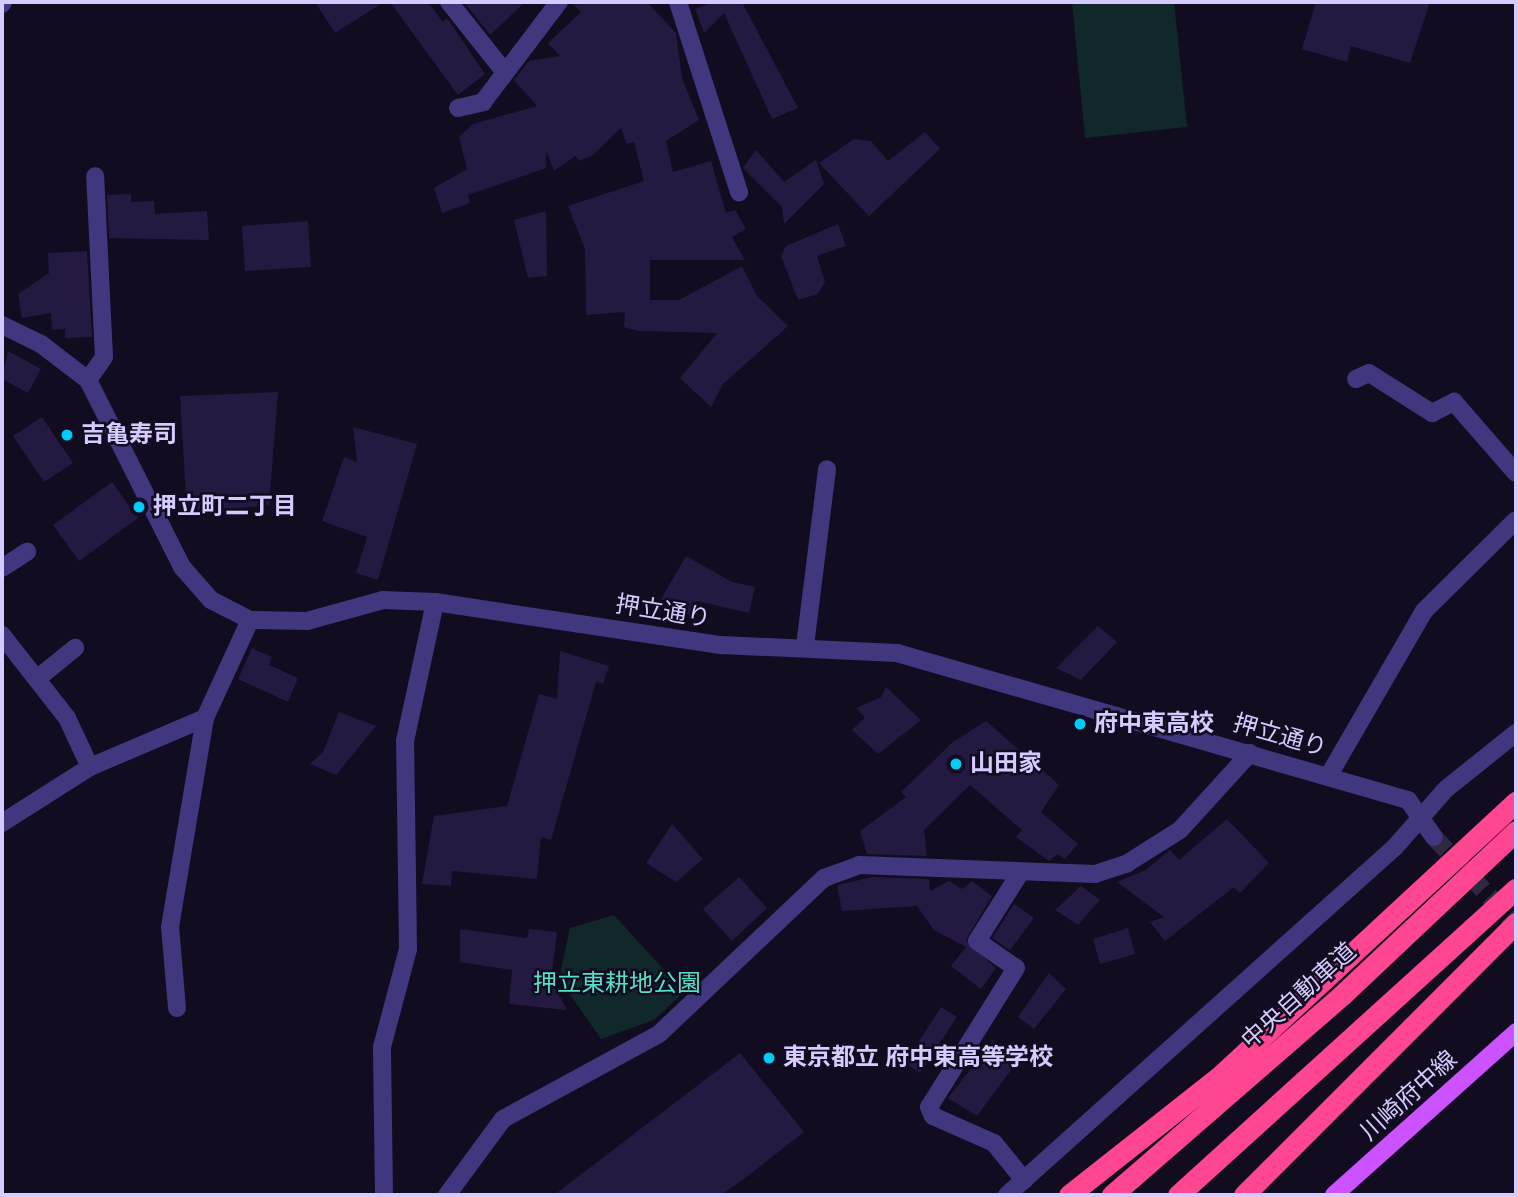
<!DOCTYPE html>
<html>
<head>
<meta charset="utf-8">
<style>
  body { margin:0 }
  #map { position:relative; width:1518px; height:1197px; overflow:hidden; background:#110c20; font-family:"Varela Round","Noto Sans JP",sans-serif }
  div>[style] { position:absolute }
  .green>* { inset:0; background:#10282a }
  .building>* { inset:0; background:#241941 }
  .minor-tunnel>* { height:18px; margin-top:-9px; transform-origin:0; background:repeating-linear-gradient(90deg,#2e2941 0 18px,transparent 0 27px) }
  .minor>* { height:18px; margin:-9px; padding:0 9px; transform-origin:9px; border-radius:9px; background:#40377f }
  .major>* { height:18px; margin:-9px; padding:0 9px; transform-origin:9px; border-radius:9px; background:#cc52ff }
  .highway>* { height:21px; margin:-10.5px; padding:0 10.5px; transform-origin:10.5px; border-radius:10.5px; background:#ff4690 }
  .dots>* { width:19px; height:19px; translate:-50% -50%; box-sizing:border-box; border:4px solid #110c20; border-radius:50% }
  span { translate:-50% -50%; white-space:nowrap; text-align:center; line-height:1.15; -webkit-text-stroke:5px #110c20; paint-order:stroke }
  .poi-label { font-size:24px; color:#d5cbff; font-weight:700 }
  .left { translate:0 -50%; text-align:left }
  .street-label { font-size:24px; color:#d5cbff }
  .park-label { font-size:24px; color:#58dfc7 }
  .frame { position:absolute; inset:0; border:4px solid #d5cbff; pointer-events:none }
</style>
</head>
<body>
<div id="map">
  <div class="green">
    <div style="clip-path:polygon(1072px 2px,1174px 2px,1187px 127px,1085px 138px)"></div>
    <div style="clip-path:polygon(614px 915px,684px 992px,654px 1020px,601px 1039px,559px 979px,570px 928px)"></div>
  </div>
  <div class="building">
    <div style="clip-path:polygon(315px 2px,384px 2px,335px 33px)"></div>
    <div style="clip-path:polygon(390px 2px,428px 2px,443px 22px,447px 18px,485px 74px,458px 95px)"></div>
    <div style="clip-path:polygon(464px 2px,525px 2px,490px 35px)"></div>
    <div style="clip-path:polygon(571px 2px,647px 2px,676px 33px,682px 78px,699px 120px,666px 141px,673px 172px,711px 161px,726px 213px,735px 210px,746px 229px,732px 237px,745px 260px,650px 260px,650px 300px,679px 300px,742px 266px,757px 296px,788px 326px,723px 384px,711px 407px,680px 378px,717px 333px,638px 331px,624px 327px,625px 312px,586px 315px,585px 249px,568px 206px,644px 181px,634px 142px,627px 144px,621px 128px,593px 155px,579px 161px,575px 156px,554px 171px,546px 150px,546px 168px,468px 195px,470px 203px,442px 213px,434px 188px,467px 169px,459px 137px,473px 124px,537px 106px,514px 80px,529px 61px,560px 56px,548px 43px,581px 12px)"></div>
    <div style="clip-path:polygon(713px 2px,742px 2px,798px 108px,772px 119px,724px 13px,704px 33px,695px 9px)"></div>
    <div style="clip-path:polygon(1316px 2px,1430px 2px,1410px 63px,1351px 46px,1347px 62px,1302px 49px)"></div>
    <div style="clip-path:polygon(925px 132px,940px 149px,869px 216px,819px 163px,854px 139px,871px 141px,888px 161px)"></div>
    <div style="clip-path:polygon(756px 150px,784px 182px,816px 160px,824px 184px,784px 224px,782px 207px,743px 168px)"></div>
    <div style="clip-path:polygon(131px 194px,131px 202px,154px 201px,155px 214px,207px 211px,209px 240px,109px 238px,107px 195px)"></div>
    <div style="clip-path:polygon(546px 211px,547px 276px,528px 278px,514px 220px)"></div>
    <div style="clip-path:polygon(308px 221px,311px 267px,245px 271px,242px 226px)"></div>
    <div style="clip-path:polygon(838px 224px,846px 246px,817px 256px,825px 282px,818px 294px,798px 300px,781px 256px,786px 246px)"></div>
    <div style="clip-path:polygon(87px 251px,92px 337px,65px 338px,65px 329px,52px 330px,51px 313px,22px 318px,18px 294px,49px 273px,48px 253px)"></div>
    <div style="clip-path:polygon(8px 351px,41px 369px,28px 393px,2px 379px)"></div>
    <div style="clip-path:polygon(278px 392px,269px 505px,187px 513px,180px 396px)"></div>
    <div style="clip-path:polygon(42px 417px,73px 463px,44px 482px,13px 436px)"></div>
    <div style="clip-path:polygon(353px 427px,417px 444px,378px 580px,356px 573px,367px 537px,322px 521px,344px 457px,357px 462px)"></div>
    <div style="clip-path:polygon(112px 482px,138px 518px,79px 561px,53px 525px)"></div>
    <div style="clip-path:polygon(686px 556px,732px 582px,755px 587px,749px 613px,697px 601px,689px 615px,661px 599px)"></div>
    <div style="clip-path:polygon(1098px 626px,1117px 642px,1081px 680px,1056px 668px)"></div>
    <div style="clip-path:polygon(252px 648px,272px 657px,269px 665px,298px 678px,288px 702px,238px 679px)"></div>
    <div style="clip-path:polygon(560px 651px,609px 666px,603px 684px,596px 682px,551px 840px,541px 837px,537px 879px,452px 871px,451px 886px,422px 884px,434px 816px,507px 806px,539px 694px,557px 699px)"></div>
    <div style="clip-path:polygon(886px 687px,921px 720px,878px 754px,852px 730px,865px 717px,856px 708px,881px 697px)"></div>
    <div style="clip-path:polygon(339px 712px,376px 726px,336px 775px,310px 764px,323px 752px)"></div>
    <div style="clip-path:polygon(986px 721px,1059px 785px,1041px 812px,1078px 844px,1065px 859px,1058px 854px,1049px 861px,1016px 837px,1022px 830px,970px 785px,924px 830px,927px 856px,867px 854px,860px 831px,906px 797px,901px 792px,953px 742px)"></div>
    <div style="clip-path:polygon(1227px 819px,1269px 863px,1240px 893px,1234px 887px,1165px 941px,1150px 922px,1164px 917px,1117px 882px,1146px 870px,1170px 850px,1179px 860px)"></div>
    <div style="clip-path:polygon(672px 824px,703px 859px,676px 882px,646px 863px)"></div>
    <div style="clip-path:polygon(739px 877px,767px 908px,732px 941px,703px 909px)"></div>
    <div style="clip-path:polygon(873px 877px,929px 879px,930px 891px,949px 881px,962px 889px,972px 881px,992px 896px,966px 940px,996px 968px,981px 989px,951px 966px,966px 947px,934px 930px,917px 906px,842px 911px,837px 885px)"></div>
    <div style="clip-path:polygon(1081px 886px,1100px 900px,1078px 925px,1055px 910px)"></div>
    <div style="clip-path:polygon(1014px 904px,1034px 918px,1010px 950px,992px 938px)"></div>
    <div style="clip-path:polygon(1128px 928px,1135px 954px,1100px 964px,1093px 939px)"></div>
    <div style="clip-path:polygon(460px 929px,527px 938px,529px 929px,557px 932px,551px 981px,567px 1010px,509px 1004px,512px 970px,460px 962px)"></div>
    <div style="clip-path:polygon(1049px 973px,1066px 989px,1034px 1029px,1018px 1017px)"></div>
    <div style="clip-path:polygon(941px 1007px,957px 1017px,920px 1073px,905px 1063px)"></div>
    <div style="clip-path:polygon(993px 1040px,1020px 1058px,977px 1116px,948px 1098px)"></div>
    <div style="clip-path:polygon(740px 1053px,804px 1132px,749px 1175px,721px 1195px,554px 1195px)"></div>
  </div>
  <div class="minor-tunnel">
    <div style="left:1434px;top:837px;width:120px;rotate:47deg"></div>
  </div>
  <div class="minor">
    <div style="left:449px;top:2px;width:87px;rotate:51.5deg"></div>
    <div style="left:678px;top:2px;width:200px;rotate:72.2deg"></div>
    <div style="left:2px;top:4px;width:2px;rotate:-63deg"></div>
    <div style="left:458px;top:108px;width:26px;rotate:-13deg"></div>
    <div style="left:483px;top:102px;width:126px;rotate:-52.8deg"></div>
    <div style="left:2px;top:325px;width:43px;rotate:26deg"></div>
    <div style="left:41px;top:344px;width:59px;rotate:37.5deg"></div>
    <div style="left:88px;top:380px;width:209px;rotate:63.3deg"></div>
    <div style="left:182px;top:567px;width:44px;rotate:48.7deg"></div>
    <div style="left:211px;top:600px;width:44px;rotate:27.1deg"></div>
    <div style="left:250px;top:620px;width:57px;rotate:1deg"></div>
    <div style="left:307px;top:621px;width:79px;rotate:-15.4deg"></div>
    <div style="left:383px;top:600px;width:52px;rotate:2.2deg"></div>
    <div style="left:435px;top:602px;width:289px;rotate:8.6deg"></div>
    <div style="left:721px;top:645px;width:176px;rotate:2.6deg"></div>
    <div style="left:897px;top:653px;width:532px;rotate:16.05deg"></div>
    <div style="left:1408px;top:800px;width:45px;rotate:54.9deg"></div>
    <div style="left:1356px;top:379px;width:14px;rotate:-25deg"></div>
    <div style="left:1369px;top:373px;width:75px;rotate:32.4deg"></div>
    <div style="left:1432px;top:413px;width:25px;rotate:-27deg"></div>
    <div style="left:1454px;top:402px;width:94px;rotate:48.9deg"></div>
    <div style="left:88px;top:380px;width:28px;rotate:-55deg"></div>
    <div style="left:104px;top:357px;width:181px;rotate:-92.8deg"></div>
    <div style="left:2px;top:568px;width:30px;rotate:-33deg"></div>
    <div style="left:2px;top:635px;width:105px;rotate:51.9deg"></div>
    <div style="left:67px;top:718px;width:54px;rotate:64.9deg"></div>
    <div style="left:805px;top:646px;width:178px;rotate:-82.9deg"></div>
    <div style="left:38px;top:678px;width:48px;rotate:-39deg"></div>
    <div style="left:1329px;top:775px;width:190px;rotate:-59.9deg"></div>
    <div style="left:1424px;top:611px;width:129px;rotate:-44.7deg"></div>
    <div style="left:2px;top:823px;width:104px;rotate:-32.5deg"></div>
    <div style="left:90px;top:767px;width:125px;rotate:-23.1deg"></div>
    <div style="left:205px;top:718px;width:108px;rotate:-65.3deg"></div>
    <div style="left:1020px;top:873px;width:80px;rotate:122.3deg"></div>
    <div style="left:977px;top:941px;width:47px;rotate:34.7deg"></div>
    <div style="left:1016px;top:968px;width:164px;rotate:122deg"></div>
    <div style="left:929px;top:1107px;width:10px;rotate:66deg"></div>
    <div style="left:933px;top:1116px;width:67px;rotate:23.9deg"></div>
    <div style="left:994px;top:1143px;width:48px;rotate:51deg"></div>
    <div style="left:177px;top:1008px;width:81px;rotate:-94.9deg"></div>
    <div style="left:170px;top:927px;width:212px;rotate:-80.5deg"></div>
    <div style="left:384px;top:1195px;width:148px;rotate:-90.8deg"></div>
    <div style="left:382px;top:1047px;width:101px;rotate:-75.1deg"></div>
    <div style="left:408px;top:949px;width:208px;rotate:-90.8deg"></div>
    <div style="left:405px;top:741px;width:142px;rotate:-77.8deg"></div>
    <div style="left:447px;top:1195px;width:94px;rotate:-53.6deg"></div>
    <div style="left:503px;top:1119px;width:178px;rotate:-28.6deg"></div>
    <div style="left:659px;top:1034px;width:227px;rotate:-43.4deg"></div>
    <div style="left:824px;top:878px;width:37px;rotate:-20deg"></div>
    <div style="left:859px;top:865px;width:236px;rotate:2.2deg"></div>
    <div style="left:1095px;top:874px;width:33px;rotate:-18deg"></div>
    <div style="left:1126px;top:864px;width:64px;rotate:-32.2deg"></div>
    <div style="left:1180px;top:830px;width:104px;rotate:-47.7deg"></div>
    <div style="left:1007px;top:1195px;width:521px;rotate:-41.89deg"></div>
    <div style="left:1395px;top:847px;width:77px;rotate:-48.7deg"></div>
    <div style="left:1446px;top:789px;width:90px;rotate:-38.7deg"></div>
  </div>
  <div class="major">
    <div style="left:1334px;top:1195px;width:244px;rotate:-41.8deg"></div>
  </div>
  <div class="highway">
    <div style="left:1069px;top:1195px;width:195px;rotate:-38.3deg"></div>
    <div style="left:1222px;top:1074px;width:401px;rotate:-42.8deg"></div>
    <div style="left:1112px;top:1195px;width:305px;rotate:-41deg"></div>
    <div style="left:1342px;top:995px;width:239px;rotate:-43.3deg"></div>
    <div style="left:1178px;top:1195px;width:456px;rotate:-42.2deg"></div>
    <div style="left:1244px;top:1195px;width:385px;rotate:-45deg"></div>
  </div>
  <div class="dots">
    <div style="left:67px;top:435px;background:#00caf6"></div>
    <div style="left:139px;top:507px;background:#00caf6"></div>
    <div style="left:1080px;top:724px;background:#00caf6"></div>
    <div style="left:956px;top:764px;background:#00caf6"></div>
    <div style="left:769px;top:1058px;background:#00caf6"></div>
  </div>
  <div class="poi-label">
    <span class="left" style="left:81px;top:435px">吉亀寿司</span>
    <span class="left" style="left:153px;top:507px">押立町二丁目</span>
    <span class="left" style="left:1094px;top:724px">府中東高校</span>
    <span class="left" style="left:970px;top:764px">山田家</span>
    <span class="left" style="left:783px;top:1058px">東京都立 府中東高等学校</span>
  </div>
  <div class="street-label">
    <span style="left:663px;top:612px;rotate:9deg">押立通り</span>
    <span style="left:1280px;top:736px;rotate:16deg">押立通り</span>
    <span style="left:1299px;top:996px;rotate:-42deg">中央自動車道</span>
    <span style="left:1409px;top:1096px;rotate:-42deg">川崎府中線</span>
  </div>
  <div class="park-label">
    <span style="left:617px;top:984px">押立東耕地公園</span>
  </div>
  <div class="frame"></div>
</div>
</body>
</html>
